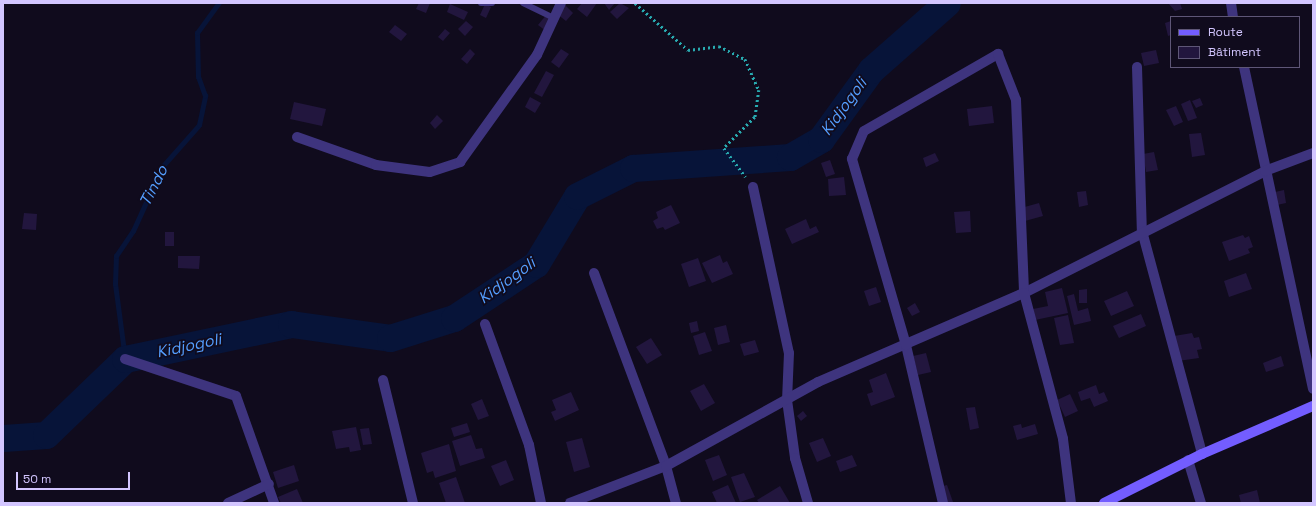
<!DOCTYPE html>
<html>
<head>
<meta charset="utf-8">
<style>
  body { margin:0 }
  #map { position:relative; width:1316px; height:506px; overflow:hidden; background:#100b1d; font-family:"Space Grotesk",sans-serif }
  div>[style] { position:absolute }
  .stream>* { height:4.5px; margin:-2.25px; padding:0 2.25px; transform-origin:2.25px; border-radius:2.25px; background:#071439 }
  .river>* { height:27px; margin:-13.5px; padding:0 13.5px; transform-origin:13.5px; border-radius:13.5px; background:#071439 }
  .building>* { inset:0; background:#22163e }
  .path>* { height:2.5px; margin-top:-1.25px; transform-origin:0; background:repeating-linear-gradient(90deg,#28abb1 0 2px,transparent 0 5px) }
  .lane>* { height:6px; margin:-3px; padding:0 3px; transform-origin:3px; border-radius:3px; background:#3e347e }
  .street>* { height:10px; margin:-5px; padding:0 5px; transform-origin:5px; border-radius:5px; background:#3e347e }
  .secondary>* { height:10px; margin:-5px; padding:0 5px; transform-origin:5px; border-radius:5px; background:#735dff }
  span { translate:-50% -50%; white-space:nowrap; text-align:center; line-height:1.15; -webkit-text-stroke:3.5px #100b1d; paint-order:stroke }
  .water-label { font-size:16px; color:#549eff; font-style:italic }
  .frame { position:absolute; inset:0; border:4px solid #d3c6ff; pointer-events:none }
  .legend { position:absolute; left:1170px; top:16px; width:130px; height:52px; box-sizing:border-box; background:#100b1d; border:1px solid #5e5677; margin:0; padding:5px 7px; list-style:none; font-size:12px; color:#d3c6ff }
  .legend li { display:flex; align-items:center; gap:8px; height:20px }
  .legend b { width:20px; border:1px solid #5e5677 }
  .scale { position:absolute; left:16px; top:472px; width:114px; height:18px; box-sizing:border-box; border:2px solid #d3c6ff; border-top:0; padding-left:5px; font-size:12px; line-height:14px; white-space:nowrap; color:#d3c6ff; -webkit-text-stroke:3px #100b1d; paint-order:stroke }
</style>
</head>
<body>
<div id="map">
  <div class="stream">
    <div style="left:125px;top:359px;width:76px;rotate:-97.6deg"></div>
    <div style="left:115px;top:284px;width:28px;rotate:-88deg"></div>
    <div style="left:116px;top:256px;width:30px;rotate:-56deg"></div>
    <div style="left:133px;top:231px;width:70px;rotate:-65.6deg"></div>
    <div style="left:162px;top:167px;width:56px;rotate:-48.6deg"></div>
    <div style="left:199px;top:125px;width:30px;rotate:-78deg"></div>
    <div style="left:205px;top:96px;width:20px;rotate:-110deg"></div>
    <div style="left:198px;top:77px;width:44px;rotate:-91.3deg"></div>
    <div style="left:197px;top:33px;width:37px;rotate:-54deg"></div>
  </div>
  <div class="river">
    <div style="left:3px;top:438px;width:43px;rotate:-4deg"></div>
    <div style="left:46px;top:435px;width:110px;rotate:-43.9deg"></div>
    <div style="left:125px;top:359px;width:170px;rotate:-11.9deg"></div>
    <div style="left:291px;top:324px;width:100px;rotate:8deg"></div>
    <div style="left:390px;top:338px;width:67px;rotate:-17.4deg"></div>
    <div style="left:454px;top:318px;width:98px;rotate:-33.4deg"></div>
    <div style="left:536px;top:264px;width:79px;rotate:-58.9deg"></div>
    <div style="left:577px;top:196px;width:63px;rotate:-26.6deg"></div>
    <div style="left:633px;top:168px;width:157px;rotate:-4deg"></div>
    <div style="left:790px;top:157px;width:36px;rotate:-30deg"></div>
    <div style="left:821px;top:139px;width:85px;rotate:-54.1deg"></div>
    <div style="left:871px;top:70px;width:101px;rotate:-41.4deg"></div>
  </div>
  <div class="building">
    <div style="clip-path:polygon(419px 3px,430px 3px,426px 13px,416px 9px)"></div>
    <div style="clip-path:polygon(582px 3px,597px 3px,587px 17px,577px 9px)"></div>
    <div style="clip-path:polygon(604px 3px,615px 3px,609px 10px)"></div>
    <div style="clip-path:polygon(620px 3px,629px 8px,617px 19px,610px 12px)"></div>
    <div style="clip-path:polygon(1168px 3px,1180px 3px,1182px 9px,1175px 11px)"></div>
    <div style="clip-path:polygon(450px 4px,468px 12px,464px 20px,447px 12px)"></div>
    <div style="clip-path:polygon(485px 4px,491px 7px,486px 18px,480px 15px)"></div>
    <div style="clip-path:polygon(565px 5px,573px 13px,566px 21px,557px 14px)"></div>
    <div style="clip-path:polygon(547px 14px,555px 20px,546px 31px,538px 25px)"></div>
    <div style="clip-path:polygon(466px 21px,473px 27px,465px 36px,458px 29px)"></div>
    <div style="clip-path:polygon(1171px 21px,1171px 35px,1168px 36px,1165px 23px)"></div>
    <div style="clip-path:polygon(395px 25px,407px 34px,401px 41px,389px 32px)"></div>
    <div style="clip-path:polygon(445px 29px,450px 33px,443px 41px,438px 37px)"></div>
    <div style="clip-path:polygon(470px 49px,475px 54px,467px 64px,461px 59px)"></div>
    <div style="clip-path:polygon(561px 49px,569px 54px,559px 68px,551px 62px)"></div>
    <div style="clip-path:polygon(1156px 50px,1159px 63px,1144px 66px,1141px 53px)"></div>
    <div style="clip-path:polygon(546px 71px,554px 75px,542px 97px,534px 93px)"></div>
    <div style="clip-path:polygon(530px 97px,541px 103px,535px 113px,525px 107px)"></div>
    <div style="clip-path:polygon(1200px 98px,1203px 105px,1196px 108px,1192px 101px)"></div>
    <div style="clip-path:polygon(1190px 100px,1197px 118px,1188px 121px,1181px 104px)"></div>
    <div style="clip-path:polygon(294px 102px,326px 109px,322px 126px,290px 119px)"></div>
    <div style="clip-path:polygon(992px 106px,994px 123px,969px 126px,967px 109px)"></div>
    <div style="clip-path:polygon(1176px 106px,1183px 122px,1174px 126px,1166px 110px)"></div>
    <div style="clip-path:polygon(437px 115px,443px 121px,435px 129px,430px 123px)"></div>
    <div style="clip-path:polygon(1201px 133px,1205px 155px,1192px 157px,1189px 134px)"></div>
    <div style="clip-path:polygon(1154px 152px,1158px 170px,1146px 172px,1143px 154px)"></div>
    <div style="clip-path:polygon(935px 153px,939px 161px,926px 167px,923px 158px)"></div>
    <div style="clip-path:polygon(830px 160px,835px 174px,826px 177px,821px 163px)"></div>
    <div style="clip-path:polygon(844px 177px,846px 195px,829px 196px,828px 179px)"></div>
    <div style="clip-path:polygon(1284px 190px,1286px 203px,1277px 205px,1275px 192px)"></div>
    <div style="clip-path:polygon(1086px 191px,1088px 205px,1079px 207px,1077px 192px)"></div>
    <div style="clip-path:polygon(1039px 203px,1043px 216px,1025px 221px,1021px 208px)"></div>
    <div style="clip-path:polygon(671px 205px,680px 223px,665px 230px,663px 227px,657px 229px,653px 221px,658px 218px,656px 212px)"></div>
    <div style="clip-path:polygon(970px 211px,971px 232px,956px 233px,954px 212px)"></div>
    <div style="clip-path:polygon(24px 213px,37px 214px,36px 230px,22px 229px)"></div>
    <div style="clip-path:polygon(806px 219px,810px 229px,816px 226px,819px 232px,792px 244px,785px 229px)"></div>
    <div style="clip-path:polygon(165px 232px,174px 232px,174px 246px,165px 246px)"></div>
    <div style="clip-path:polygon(1243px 235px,1245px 238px,1249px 236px,1253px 247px,1248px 249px,1250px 253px,1229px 261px,1222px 242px)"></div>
    <div style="clip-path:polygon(720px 255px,723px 263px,727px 261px,733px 274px,712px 283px,702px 263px)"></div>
    <div style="clip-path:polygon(178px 256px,200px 256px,199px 269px,178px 268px)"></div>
    <div style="clip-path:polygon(698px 258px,706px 281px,689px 287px,681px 264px)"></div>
    <div style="clip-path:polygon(1246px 273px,1252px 289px,1229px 297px,1224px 281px)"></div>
    <div style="clip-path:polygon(876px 287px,881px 302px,869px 306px,864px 291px)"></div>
    <div style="clip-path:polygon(1062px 288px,1068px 313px,1035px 320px,1033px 309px,1048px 306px,1045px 292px)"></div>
    <div style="clip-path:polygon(1087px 289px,1087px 303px,1079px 303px,1079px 290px)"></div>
    <div style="clip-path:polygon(1127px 291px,1134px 306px,1111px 316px,1104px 301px)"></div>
    <div style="clip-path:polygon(1074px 294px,1078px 311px,1088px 308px,1091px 321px,1074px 325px,1067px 296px)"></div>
    <div style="clip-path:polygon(915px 303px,920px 312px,912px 316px,907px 308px)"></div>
    <div style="clip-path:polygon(1141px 314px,1146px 326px,1119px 338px,1113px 326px)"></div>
    <div style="clip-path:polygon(1068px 315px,1074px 343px,1060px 345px,1054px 318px)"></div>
    <div style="clip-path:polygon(697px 321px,699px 331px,691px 333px,689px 323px)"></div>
    <div style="clip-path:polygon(726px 325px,730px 342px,718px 345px,714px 328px)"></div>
    <div style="clip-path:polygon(705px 332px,712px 351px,699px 355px,693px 336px)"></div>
    <div style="clip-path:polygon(1192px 333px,1194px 338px,1199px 337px,1202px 349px,1197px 350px,1199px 358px,1178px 361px,1174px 336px)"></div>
    <div style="clip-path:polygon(651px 338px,662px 355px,647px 364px,636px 347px)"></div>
    <div style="clip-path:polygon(755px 340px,759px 352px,744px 356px,740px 344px)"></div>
    <div style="clip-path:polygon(926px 353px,931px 372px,918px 375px,913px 356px)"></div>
    <div style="clip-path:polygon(1281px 356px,1284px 366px,1266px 372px,1263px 363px)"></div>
    <div style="clip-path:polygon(886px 373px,895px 397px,871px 406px,867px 394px,873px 392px,869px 380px)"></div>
    <div style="clip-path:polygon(704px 384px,715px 403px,701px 411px,690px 391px)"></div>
    <div style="clip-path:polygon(1096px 385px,1099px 394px,1104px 392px,1108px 401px,1094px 407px,1090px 398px,1081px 401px,1078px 392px)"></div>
    <div style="clip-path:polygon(571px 392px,579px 410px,555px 421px,551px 412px,556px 410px,552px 400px)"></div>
    <div style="clip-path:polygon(1070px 394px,1078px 411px,1065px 417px,1057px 400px)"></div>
    <div style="clip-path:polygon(482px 399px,489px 416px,478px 420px,471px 404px)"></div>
    <div style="clip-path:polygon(975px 407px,979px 428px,970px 430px,966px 408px)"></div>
    <div style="clip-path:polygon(803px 411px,807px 416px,801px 421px,797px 416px)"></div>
    <div style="clip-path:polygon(467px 423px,470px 432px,454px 437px,451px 428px)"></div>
    <div style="clip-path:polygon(1021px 424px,1022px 428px,1035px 424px,1038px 434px,1017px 440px,1013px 426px)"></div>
    <div style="clip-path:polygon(356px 427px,361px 450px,350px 452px,349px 447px,336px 449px,332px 431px)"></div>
    <div style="clip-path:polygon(369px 428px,372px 444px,363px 445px,360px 429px)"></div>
    <div style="clip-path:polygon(471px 435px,476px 449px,482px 448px,485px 458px,460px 466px,452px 441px)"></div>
    <div style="clip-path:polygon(582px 438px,590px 467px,574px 472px,566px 442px)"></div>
    <div style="clip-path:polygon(823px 438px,831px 456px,817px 462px,809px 443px)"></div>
    <div style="clip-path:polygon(449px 444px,456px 471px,435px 478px,433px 471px,427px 473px,421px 453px)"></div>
    <div style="clip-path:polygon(719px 455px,727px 475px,713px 481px,705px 460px)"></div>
    <div style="clip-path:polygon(852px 455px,857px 466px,840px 472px,836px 461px)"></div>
    <div style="clip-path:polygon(506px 460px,514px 480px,500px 486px,491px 466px)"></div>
    <div style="clip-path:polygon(294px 465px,299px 481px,278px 488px,273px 472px)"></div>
    <div style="clip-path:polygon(744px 473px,755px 497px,740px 502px,731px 477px)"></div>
    <div style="clip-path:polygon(456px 477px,465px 503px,446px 503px,439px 483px)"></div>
    <div style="clip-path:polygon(728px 485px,736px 503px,717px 503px,712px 492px)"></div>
    <div style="clip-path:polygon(947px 485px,953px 502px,943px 503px,939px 487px)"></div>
    <div style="clip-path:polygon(780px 486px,790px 503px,759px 503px,757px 500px)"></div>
    <div style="clip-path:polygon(297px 489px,303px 503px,281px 503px,278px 497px)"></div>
    <div style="clip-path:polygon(1257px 490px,1260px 503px,1241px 503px,1239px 495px)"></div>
  </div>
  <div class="path">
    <div style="left:635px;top:3px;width:71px;rotate:41.6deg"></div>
    <div style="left:688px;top:50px;width:31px;rotate:-7deg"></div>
    <div style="left:719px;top:46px;width:29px;rotate:27deg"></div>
    <div style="left:745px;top:59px;width:34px;rotate:66deg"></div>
    <div style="left:759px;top:90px;width:27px;rotate:98deg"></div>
    <div style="left:755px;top:117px;width:44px;rotate:135deg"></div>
    <div style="left:724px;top:148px;width:36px;rotate:53deg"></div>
  </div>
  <div class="lane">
    <div style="left:481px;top:3px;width:11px"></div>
    <div style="left:523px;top:3px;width:34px;rotate:26deg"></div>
  </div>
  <div class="street">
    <div style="left:1231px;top:3px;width:14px;rotate:82deg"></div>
    <div style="left:1137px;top:67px;width:164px;rotate:88.3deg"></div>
    <div style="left:1142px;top:231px;width:231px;rotate:74.9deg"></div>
    <div style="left:1244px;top:67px;width:329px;rotate:77.9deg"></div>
    <div style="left:297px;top:137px;width:84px;rotate:19.5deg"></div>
    <div style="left:376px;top:165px;width:54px;rotate:7.4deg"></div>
    <div style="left:430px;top:172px;width:32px;rotate:-18deg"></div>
    <div style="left:460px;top:162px;width:132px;rotate:-54.3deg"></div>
    <div style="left:537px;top:55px;width:57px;rotate:-65.2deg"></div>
    <div style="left:753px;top:187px;width:170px;rotate:77.8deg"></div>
    <div style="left:789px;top:353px;width:47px;rotate:92.4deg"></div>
    <div style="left:787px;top:400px;width:59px;rotate:82.1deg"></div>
    <div style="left:795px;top:458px;width:47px;rotate:73.9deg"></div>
    <div style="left:594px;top:273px;width:206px;rotate:69.5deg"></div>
    <div style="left:666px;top:466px;width:38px;rotate:75deg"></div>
    <div style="left:485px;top:324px;width:129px;rotate:70deg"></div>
    <div style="left:529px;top:445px;width:59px;rotate:78.3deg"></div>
    <div style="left:125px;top:359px;width:117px;rotate:18.4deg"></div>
    <div style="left:236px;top:396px;width:114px;rotate:70.4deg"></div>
    <div style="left:383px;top:380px;width:127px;rotate:76.3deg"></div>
    <div style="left:1188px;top:460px;width:45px;rotate:73.2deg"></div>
    <div style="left:228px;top:503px;width:45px;rotate:-24.9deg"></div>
    <div style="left:570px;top:503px;width:103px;rotate:-21.1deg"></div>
    <div style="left:666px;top:466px;width:174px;rotate:-28.9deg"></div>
    <div style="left:818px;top:382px;width:224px;rotate:-23.4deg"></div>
    <div style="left:1024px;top:293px;width:270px;rotate:-26.8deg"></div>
    <div style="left:1265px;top:171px;width:51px;rotate:-20.6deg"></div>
    <div style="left:943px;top:503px;width:162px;rotate:-103.2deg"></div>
    <div style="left:906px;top:345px;width:194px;rotate:-106.2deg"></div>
    <div style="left:852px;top:159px;width:30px;rotate:-67deg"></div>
    <div style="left:864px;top:131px;width:155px;rotate:-29.9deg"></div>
    <div style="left:998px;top:54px;width:49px;rotate:68.6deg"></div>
    <div style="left:1016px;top:100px;width:193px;rotate:87.6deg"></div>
    <div style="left:1024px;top:293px;width:151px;rotate:75deg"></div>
    <div style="left:1063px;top:439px;width:64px;rotate:82.9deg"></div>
  </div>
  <div class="secondary">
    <div style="left:1104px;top:503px;width:110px;rotate:-26.6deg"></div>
    <div style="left:1202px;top:454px;width:121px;rotate:-23.4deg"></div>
  </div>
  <div class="water-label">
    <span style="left:844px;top:107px;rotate:-54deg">Kidjogoli</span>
    <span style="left:154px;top:186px;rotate:-63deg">Tindo</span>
    <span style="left:507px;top:281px;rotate:-36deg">Kidjogoli</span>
    <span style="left:189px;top:346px;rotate:-12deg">Kidjogoli</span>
  </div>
  <div class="frame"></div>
  <ul class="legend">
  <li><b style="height:5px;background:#735dff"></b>Route</li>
  <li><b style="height:11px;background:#22163e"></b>Bâtiment</li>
  </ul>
  <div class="scale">50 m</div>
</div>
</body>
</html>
